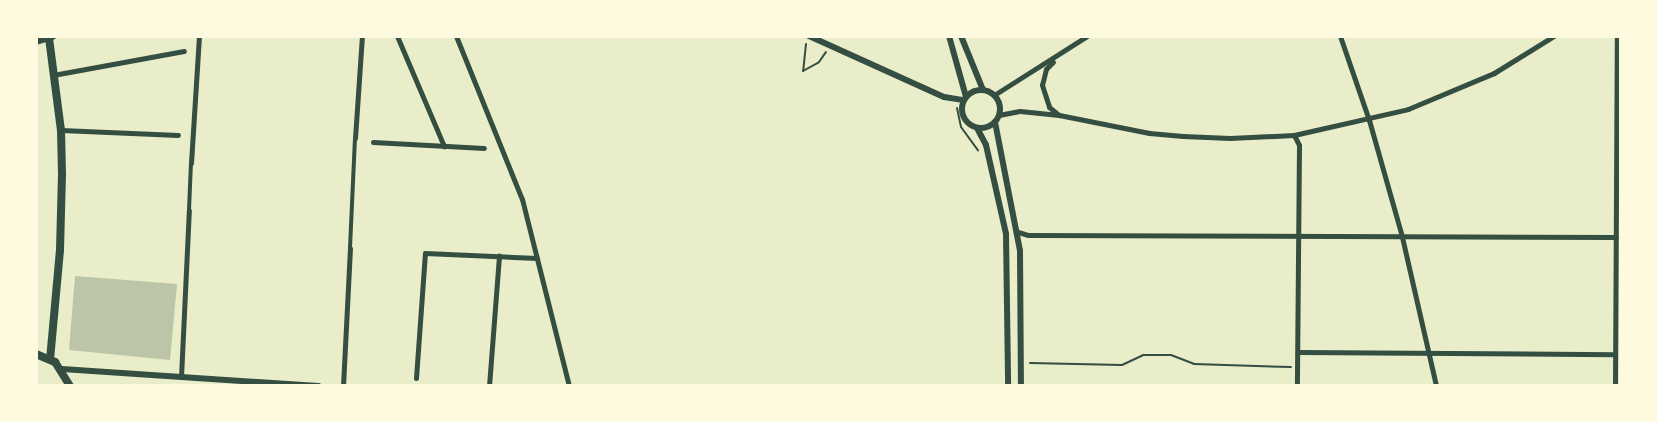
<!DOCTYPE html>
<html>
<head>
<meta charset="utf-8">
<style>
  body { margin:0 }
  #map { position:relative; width:1657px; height:422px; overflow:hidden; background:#e9edc9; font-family:Poppins,sans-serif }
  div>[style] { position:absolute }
  .building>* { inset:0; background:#bcc5a7 }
  .path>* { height:2px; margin:-1px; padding:0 1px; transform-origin:1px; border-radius:1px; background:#344e41 }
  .pedestrian>* { height:4px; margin:-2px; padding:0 2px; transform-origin:2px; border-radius:2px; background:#344e41 }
  .minor>* { height:5px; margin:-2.5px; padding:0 2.5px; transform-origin:2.5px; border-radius:2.5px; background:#344e41 }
  .tertiary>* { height:6px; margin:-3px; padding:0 3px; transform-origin:3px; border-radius:3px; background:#344e41 }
  .tertiary>.ring { margin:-3px; padding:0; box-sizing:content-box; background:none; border:6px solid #344e41; border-radius:50% }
  .secondary>* { height:8px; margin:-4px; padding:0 4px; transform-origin:4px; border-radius:4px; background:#344e41 }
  span { translate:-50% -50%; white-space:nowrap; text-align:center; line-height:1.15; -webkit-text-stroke:5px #fefae0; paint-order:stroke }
  .frame { position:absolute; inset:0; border:38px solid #fefae0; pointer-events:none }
</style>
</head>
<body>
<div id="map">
  <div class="building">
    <div style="clip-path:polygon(75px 276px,177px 284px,170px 360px,69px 350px)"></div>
  </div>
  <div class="path">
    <div style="left:806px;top:44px;width:27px;rotate:96deg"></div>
    <div style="left:803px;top:71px;width:18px;rotate:-29deg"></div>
    <div style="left:819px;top:62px;width:12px;rotate:-55deg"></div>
    <div style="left:957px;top:108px;width:19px;rotate:78deg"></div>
    <div style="left:961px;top:127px;width:29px;rotate:54deg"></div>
    <div style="left:1030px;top:363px;width:92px;rotate:1.2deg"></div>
    <div style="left:1122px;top:365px;width:23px;rotate:-25deg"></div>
    <div style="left:1143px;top:355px;width:28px"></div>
    <div style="left:1171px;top:355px;width:25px;rotate:21deg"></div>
    <div style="left:1194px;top:364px;width:97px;rotate:1.8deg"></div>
  </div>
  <div class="pedestrian">
    <div style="left:189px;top:210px;width:47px;rotate:-87.6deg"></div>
    <div style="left:350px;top:248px;width:110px;rotate:-87.4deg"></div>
  </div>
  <div class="minor">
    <div style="left:397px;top:36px;width:120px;rotate:66.9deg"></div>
    <div style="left:456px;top:36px;width:176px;rotate:68deg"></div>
    <div style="left:522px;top:199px;width:193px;rotate:75.9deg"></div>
    <div style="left:1340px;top:36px;width:89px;rotate:71deg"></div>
    <div style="left:1369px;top:120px;width:122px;rotate:74.2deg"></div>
    <div style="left:1402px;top:237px;width:153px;rotate:77.1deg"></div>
    <div style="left:1053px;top:62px;width:10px;rotate:135deg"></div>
    <div style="left:1046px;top:69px;width:16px;rotate:104deg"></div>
    <div style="left:1042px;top:85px;width:23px;rotate:72deg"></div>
    <div style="left:1049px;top:107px;width:13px;rotate:39deg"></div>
    <div style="left:53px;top:75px;width:133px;rotate:-10.4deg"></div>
    <div style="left:994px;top:95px;width:110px;rotate:-32.4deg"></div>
    <div style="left:999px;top:115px;width:21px;rotate:-11deg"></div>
    <div style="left:1020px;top:111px;width:39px;rotate:6deg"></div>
    <div style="left:1059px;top:115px;width:92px;rotate:11.3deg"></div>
    <div style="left:1149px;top:133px;width:34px;rotate:5deg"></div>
    <div style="left:1183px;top:136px;width:47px;rotate:2.4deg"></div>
    <div style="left:1230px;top:138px;width:64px;rotate:-2.7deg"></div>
    <div style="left:1294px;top:135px;width:117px;rotate:-12.8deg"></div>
    <div style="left:1408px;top:109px;width:93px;rotate:-22.7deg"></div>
    <div style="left:1494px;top:73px;width:70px;rotate:-31.7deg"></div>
    <div style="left:61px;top:130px;width:117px;rotate:2.4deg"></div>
    <div style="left:1294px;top:135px;width:11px;rotate:63deg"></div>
    <div style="left:1299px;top:145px;width:241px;rotate:90.5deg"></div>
    <div style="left:355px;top:138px;width:102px;rotate:-86.1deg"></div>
    <div style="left:373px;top:142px;width:111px;rotate:3.1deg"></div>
    <div style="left:191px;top:163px;width:127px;rotate:-86.4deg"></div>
    <div style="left:1018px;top:232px;width:10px;rotate:17deg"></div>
    <div style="left:1028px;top:235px;width:588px;rotate:0.19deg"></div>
    <div style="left:1298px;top:352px;width:317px;rotate:0.4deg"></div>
    <div style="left:181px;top:377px;width:167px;rotate:-87.3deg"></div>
    <div style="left:416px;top:378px;width:125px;rotate:-85.9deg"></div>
    <div style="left:425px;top:253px;width:112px;rotate:2.6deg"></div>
    <div style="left:343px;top:386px;width:138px;rotate:-87.1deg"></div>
    <div style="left:489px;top:386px;width:131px;rotate:-85.6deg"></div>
    <div style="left:1615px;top:386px;width:350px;rotate:-89.7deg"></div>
  </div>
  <div class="tertiary">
    <div style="left:809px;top:36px;width:148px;rotate:24.3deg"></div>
    <div style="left:944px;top:97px;width:20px;rotate:9deg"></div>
    <div style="left:949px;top:36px;width:63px;rotate:74.4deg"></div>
    <div style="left:961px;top:36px;width:58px;rotate:67.8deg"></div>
    <div class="ring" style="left:962px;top:90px;width:32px;height:32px"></div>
    <div style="left:995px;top:122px;width:131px;rotate:79deg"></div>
    <div style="left:1020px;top:251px;width:135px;rotate:89.6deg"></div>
    <div style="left:977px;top:128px;width:19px;rotate:62deg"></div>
    <div style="left:986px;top:145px;width:91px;rotate:77.3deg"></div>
    <div style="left:1006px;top:234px;width:152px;rotate:89.2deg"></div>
    <div style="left:62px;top:369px;width:257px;rotate:3.8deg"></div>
  </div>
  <div class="secondary">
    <div style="left:49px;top:38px;width:93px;rotate:82.6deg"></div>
    <div style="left:61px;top:130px;width:44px;rotate:88.7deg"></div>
    <div style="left:62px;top:174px;width:76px;rotate:91.5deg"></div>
    <div style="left:60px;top:250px;width:109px;rotate:95.2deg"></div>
    <div style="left:36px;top:41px;width:17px;rotate:-17deg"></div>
    <div style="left:36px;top:354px;width:21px;rotate:23deg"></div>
    <div style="left:55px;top:362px;width:28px;rotate:58deg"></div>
  </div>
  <div class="frame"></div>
</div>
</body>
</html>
